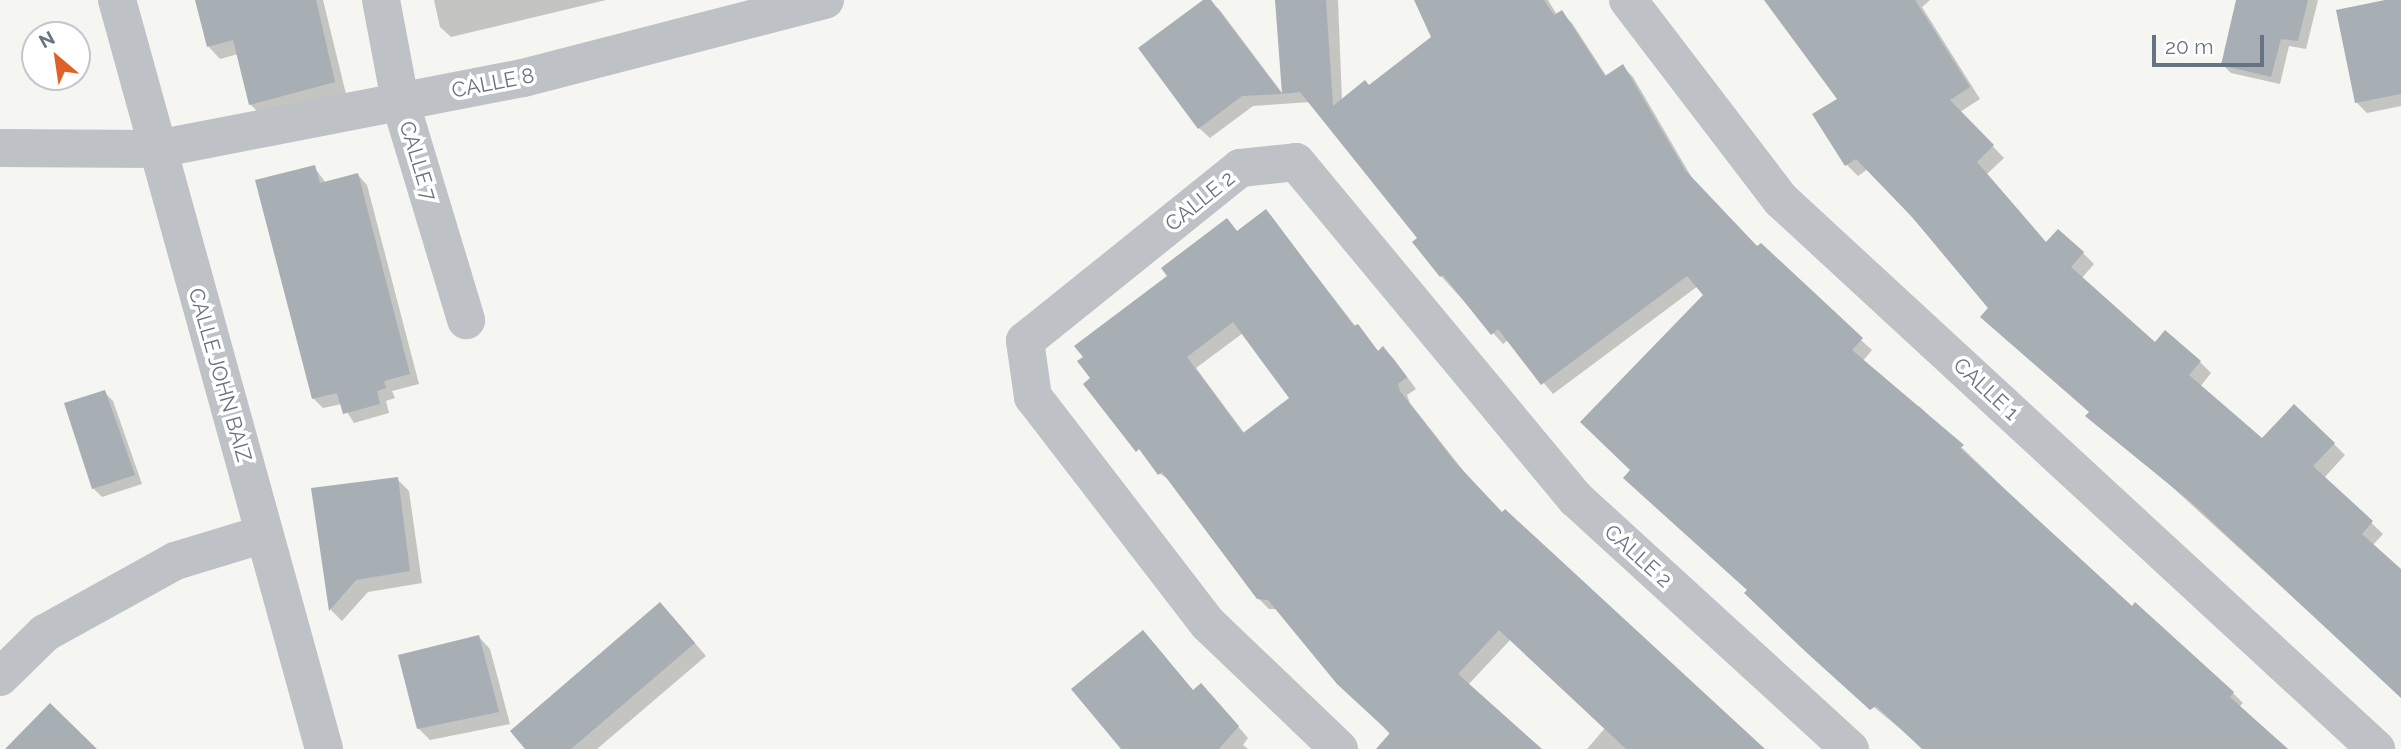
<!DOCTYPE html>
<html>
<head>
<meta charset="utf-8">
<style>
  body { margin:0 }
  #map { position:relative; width:2401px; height:749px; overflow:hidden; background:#f5f5f1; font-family:Raleway,sans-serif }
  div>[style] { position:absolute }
  .shadow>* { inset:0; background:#0003 }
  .building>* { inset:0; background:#a7aeb4 }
  .minor>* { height:38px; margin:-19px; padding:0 19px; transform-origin:19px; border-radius:19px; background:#bec1c5 }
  span { translate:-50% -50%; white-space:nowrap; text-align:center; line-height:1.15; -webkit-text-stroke:7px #fff; paint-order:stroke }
  .street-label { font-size:21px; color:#657382 }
  .north { position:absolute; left:21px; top:21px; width:70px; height:70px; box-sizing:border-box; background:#fff; border:2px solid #c1c7cd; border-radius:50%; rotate:331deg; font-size:19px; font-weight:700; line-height:28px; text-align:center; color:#657382 }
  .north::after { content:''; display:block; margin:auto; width:24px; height:32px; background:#e06127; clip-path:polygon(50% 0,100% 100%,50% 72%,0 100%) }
  .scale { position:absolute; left:2152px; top:35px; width:112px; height:32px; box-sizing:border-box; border:4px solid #657382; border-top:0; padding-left:9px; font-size:21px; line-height:24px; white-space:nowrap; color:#657382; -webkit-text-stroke:5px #fff; paint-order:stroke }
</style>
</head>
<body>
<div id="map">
  <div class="shadow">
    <div style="clip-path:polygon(205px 0,323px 0,346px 94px,262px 116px,250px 104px,238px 54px,220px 59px,208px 46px)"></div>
    <div style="clip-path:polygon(434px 0,606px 0,451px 37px,440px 27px)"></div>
    <div style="clip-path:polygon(1206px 0,1219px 9px,1283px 94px,1277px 0,1338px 0,1342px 101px,1370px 87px,1434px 37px,1416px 0,1548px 0,1557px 15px,1561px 12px,1572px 23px,1607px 77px,1623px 67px,1633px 77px,1695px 183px,1758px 248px,1872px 350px,1862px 362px,1915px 410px,1919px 406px,2074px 556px,2233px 693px,2243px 703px,2239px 707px,2288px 749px,1925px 749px,1820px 663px,1633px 470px,1705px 295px,1698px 286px,1553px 394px,1508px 340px,1503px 344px,1441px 276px,1420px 238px,1311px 102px,1253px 106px,1210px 138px,1199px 128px)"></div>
    <div style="clip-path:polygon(1765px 0,1930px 0,1922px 7px,1980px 99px,1960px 112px,2004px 158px,1987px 174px,2047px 244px,2058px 231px,2083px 253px,2094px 264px,2081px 279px,2155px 344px,2200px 362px,2211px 373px,2200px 387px,2262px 441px,2334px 444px,2345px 455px,2324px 478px,2383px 534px,2372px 546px,2401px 572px,2401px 696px,2091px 413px,1868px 169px,1858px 176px,1847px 165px,1839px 99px)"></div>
    <div style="clip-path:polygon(2238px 0,2318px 0,2306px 49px,2289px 46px,2280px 84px,2231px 73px,2223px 65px)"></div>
    <div style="clip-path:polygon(2394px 0,2401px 0,2401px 106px,2367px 113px,2356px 102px)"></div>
    <div style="clip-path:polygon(314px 167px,326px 183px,358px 175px,367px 185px,419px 384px,392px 391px,395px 398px,386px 401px,389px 413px,354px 423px,342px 404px,323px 408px,313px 398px)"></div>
    <div style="clip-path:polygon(evenodd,1266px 211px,1356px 327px,1379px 352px,1383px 348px,1394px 359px,1416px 389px,1407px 395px,1410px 403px,1466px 474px,1503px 514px,1762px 749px,1587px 749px,1605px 728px,1511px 639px,1468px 685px,1540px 749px,1403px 749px,1278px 609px,1269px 609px,1258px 598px,1172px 482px,1159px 473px,1086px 384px,1238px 233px,1266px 211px,1243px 333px,1292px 398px,1245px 434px,1196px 368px,1243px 333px)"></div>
    <div style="clip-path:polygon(104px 392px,113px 401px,142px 484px,102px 497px,93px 488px)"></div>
    <div style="clip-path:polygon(397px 479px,409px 491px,422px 583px,368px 592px,342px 621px,331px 610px,313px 490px)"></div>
    <div style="clip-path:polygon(672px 616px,706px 656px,597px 749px,527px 749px)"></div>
    <div style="clip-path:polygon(1143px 632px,1194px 692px,1211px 695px,1248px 738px,1243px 745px,1248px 749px,1123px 749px)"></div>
    <div style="clip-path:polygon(478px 636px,490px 649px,510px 724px,430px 740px,418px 728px)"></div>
  </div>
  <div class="building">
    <div style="clip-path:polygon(195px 0,316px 0,335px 82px,249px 105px,233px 40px,207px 47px)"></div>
    <div style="clip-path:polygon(1203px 0,1211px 0,1282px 94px,1242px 96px,1198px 129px,1138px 48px)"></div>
    <div style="clip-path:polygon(1275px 0,1326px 0,1333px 106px,1365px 80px,1369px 85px,1431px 37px,1414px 0,1544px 0,1554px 15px,1562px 10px,1605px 76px,1623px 64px,1685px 170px,1757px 246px,1761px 243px,1863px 338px,1852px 350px,1964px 445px,1960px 448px,2132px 606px,2135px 602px,2234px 692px,2230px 697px,2288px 749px,1922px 749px,1876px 706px,1870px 710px,1807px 653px,1744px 593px,1747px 590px,1623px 478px,1630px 470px,1580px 422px,1703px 295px,1687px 276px,1541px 385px,1498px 329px,1491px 335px,1443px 275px,1440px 277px,1412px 242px,1417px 238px,1300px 92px,1282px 94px)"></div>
    <div style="clip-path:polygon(1764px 0,1915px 0,1970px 87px,1950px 100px,1994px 145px,1977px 162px,2046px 242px,2058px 229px,2084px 252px,2071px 267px,2155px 342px,2165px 330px,2201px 361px,2189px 375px,2262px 438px,2294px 404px,2335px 443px,2313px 466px,2373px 521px,2362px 534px,2401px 569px,2401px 698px,2192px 503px,2085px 416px,2089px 412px,1980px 317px,1988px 308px,1912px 217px,1856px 159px,1845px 166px,1812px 114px,1837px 99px)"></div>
    <div style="clip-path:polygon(2236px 0,2308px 0,2298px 41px,2281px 39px,2271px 77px,2221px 65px)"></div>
    <div style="clip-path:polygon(2385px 0,2401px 0,2401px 94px,2355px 103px,2336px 10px)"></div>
    <div style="clip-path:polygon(315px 165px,320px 183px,358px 173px,410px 374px,384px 381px,386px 388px,377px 391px,380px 404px,343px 414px,337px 393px,312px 399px,255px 180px)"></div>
    <div style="clip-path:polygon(evenodd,1266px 209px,1354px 326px,1358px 324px,1378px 351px,1383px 346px,1407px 377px,1398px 384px,1400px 391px,1455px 462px,1502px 512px,1505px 509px,1765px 749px,1626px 749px,1499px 630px,1458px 674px,1542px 749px,1376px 749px,1390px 733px,1337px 684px,1268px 600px,1257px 599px,1162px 472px,1158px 475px,1139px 449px,1136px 452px,1083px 384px,1090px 378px,1077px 361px,1083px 357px,1074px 346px,1167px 276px,1161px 268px,1227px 218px,1237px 231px,1266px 209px,1233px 322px,1289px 398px,1243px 433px,1187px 357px,1233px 322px)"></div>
    <div style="clip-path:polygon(105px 390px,135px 475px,92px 489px,64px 403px)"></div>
    <div style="clip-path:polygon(398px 477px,410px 571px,356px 580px,329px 611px,311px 488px)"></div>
    <div style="clip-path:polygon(660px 602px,695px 643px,571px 749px,525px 749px,510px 731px)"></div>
    <div style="clip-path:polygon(1143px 630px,1193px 690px,1201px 683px,1239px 726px,1219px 749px,1121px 749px,1071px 689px)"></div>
    <div style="clip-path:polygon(479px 635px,499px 712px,417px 729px,398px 655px)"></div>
    <div style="clip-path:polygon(50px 703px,97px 749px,5px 749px)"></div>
  </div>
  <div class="minor">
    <div style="left:117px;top:0;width:777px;rotate:74.55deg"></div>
    <div style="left:381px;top:0;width:103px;rotate:79.3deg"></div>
    <div style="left:400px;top:101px;width:229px;rotate:73.2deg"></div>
    <div style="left:1628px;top:0;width:252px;rotate:52.6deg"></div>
    <div style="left:1781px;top:200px;width:810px;rotate:42.7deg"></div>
    <div style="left:0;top:148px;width:157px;rotate:0.4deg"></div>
    <div style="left:157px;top:149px;width:373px;rotate:-11deg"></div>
    <div style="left:523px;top:78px;width:312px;rotate:-14.5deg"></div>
    <div style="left:0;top:677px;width:63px;rotate:-44.4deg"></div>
    <div style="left:45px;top:633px;width:149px;rotate:-29deg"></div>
    <div style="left:175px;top:561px;width:93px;rotate:-16.9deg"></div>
    <div style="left:1339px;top:749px;width:181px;rotate:-136.3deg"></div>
    <div style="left:1208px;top:624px;width:287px;rotate:-127.6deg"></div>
    <div style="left:1033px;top:397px;width:57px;rotate:-98.1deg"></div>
    <div style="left:1025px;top:341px;width:276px;rotate:-38.8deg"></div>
    <div style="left:1240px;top:168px;width:56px;rotate:-6.1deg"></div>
    <div style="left:1296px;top:162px;width:438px;rotate:50.3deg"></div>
    <div style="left:1576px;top:499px;width:371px;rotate:42.4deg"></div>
  </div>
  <div class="street-label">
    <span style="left:493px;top:83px;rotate:-11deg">CALLE 8</span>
    <span style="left:418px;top:161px;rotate:73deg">CALLE 7</span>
    <span style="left:1200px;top:201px;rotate:-39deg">CALLE 2</span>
    <span style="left:220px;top:375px;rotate:74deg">CALLE JOHN BAIZ</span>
    <span style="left:1986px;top:389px;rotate:43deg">CALLE 1</span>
    <span style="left:1638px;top:556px;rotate:42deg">CALLE 2</span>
  </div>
  <div class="north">N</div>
  <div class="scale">20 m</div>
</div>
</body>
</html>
